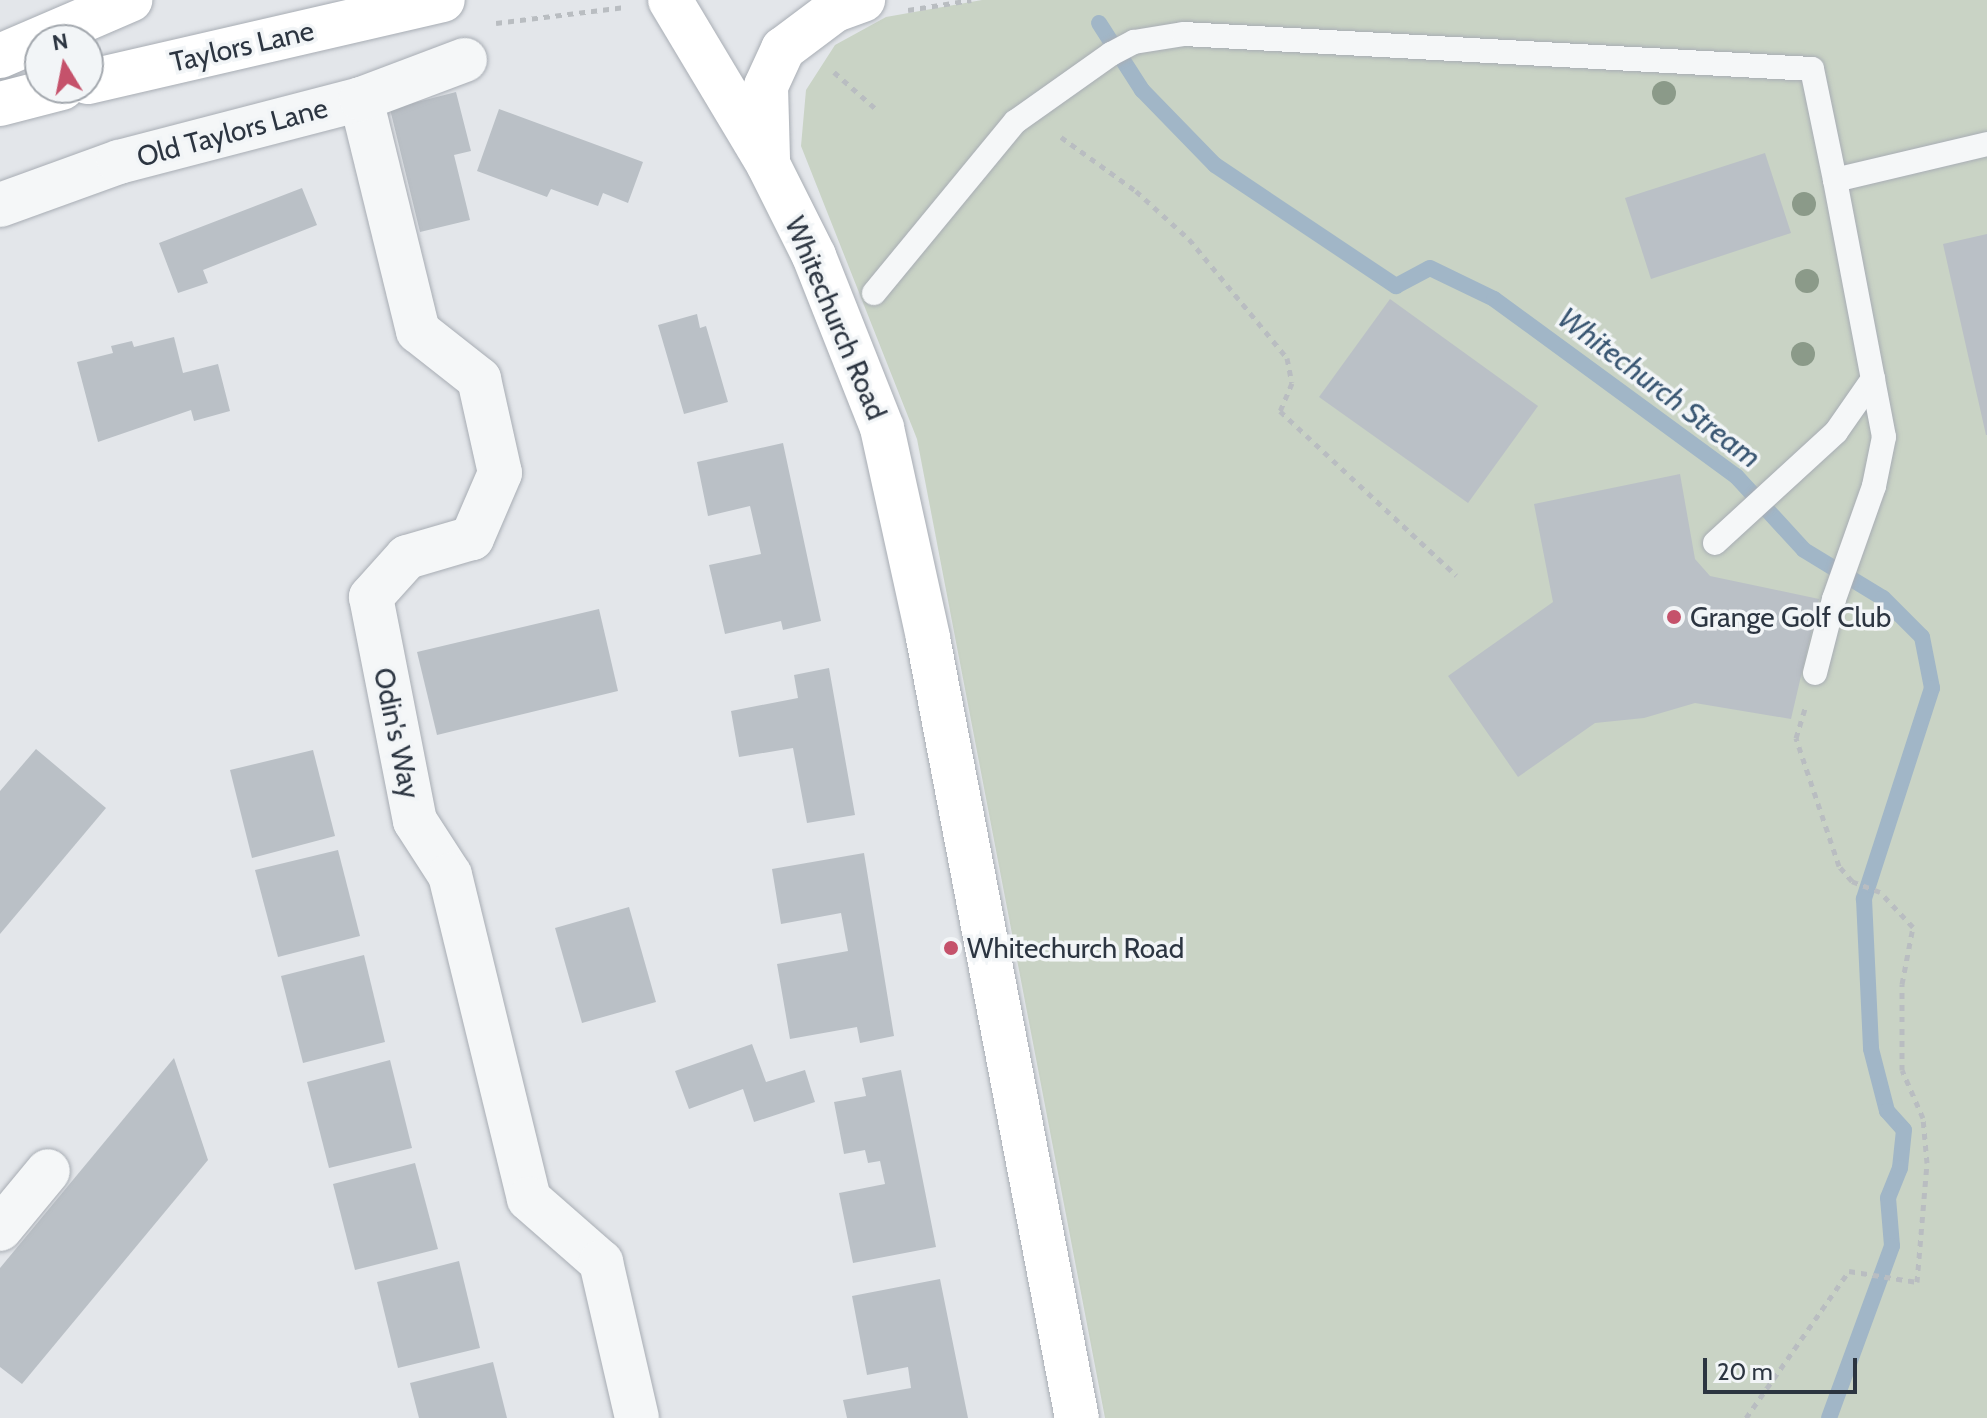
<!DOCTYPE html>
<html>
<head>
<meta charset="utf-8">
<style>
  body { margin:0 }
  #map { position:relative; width:1987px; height:1418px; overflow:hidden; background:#e3e6ea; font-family:Cabin,sans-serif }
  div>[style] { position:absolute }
  .green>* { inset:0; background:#c9d3c5 }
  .stream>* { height:16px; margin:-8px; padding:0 8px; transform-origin:8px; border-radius:8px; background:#a1b6c7 }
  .building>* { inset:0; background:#bac0c6 }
  .path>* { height:5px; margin-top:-2.5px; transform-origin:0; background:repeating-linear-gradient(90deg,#b9bdc1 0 6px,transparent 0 12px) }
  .roads { filter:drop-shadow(0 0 2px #a8adb4) drop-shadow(0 0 2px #a8adb4) }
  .lane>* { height:24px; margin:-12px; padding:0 12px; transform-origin:12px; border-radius:12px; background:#f5f7f8 }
  .street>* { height:44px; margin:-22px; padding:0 22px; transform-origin:22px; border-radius:22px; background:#f5f7f8 }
  .secondary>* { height:44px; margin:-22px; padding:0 22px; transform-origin:22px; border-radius:22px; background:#fff }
  .trees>* { width:24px; height:24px; margin:-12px; border-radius:50%; background:#8b9a89 }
  .dots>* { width:22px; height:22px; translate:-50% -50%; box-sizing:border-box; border:4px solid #f2f5f7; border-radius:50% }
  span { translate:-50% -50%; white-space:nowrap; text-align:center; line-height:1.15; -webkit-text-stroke:7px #f2f5f7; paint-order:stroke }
  .street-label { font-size:28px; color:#2c3541 }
  .poi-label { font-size:28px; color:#2c3541 }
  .left { translate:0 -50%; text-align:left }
  .water-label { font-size:30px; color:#395672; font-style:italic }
  .north { position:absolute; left:24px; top:24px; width:80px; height:80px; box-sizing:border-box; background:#f2f5f7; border:2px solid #a3a8ae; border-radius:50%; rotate:350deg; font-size:22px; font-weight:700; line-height:32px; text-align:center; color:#2c3541 }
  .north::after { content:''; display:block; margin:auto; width:28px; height:36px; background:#c5526b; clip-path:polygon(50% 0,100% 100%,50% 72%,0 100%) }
  .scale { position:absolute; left:1703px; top:1358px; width:154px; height:36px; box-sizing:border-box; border:4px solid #2c3541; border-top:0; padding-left:10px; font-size:24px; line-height:28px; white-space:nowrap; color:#2c3541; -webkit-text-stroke:6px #f2f5f7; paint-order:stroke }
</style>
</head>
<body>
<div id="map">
  <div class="green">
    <div style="clip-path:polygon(982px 0,1987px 0,1987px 1418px,1105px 1418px,917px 439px,801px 146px,806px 90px,835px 45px,886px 17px)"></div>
  </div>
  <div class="stream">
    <div style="left:1099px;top:23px;width:80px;rotate:57.3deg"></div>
    <div style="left:1142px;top:90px;width:105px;rotate:45.8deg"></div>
    <div style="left:1215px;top:165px;width:218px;rotate:33.8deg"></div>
    <div style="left:1396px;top:286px;width:38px;rotate:-28deg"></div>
    <div style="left:1430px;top:268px;width:71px;rotate:25.8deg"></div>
    <div style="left:1494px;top:299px;width:300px;rotate:36.2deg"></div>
    <div style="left:1736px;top:476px;width:100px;rotate:47.4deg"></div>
    <div style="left:1804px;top:550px;width:92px;rotate:31.3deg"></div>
    <div style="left:1883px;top:598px;width:55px;rotate:45deg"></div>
    <div style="left:1922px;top:637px;width:52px;rotate:78.9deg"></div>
    <div style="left:1932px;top:688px;width:222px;rotate:107.9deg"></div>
    <div style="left:1864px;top:899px;width:150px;rotate:87.3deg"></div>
    <div style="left:1871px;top:1049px;width:64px;rotate:75.5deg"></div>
    <div style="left:1887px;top:1111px;width:25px;rotate:48deg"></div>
    <div style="left:1904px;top:1130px;width:38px;rotate:96deg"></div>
    <div style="left:1900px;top:1168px;width:32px;rotate:112deg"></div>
    <div style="left:1888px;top:1198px;width:48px;rotate:85.2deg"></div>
    <div style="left:1892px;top:1246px;width:183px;rotate:110.1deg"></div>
  </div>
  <div class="building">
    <div style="clip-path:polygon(456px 92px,471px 151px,454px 155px,470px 220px,420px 232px,390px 109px)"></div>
    <div style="clip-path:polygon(499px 109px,643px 162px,628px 203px,603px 193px,598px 206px,551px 189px,547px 197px,477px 171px)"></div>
    <div style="clip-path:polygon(1765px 153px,1791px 233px,1651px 279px,1625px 198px)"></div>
    <div style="clip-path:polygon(302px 188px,317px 225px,203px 270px,208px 283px,178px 293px,159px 243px)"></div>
    <div style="clip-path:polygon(1987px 234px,1987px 435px,1986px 435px,1943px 244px)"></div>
    <div style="clip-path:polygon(1390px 299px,1538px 406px,1468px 503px,1319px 397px)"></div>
    <div style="clip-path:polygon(697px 314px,700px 328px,706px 326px,728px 402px,684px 414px,658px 325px)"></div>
    <div style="clip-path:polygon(174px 337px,183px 373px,218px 364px,230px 411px,194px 421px,191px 410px,98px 442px,77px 362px,113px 353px,111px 346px,132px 341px,134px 347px)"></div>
    <div style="clip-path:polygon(783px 443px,821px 621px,783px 630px,781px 621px,725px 634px,709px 565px,761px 554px,750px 506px,708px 516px,697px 462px)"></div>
    <div style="clip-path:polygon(1680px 474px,1695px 559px,1710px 576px,1819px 599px,1791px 719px,1695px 703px,1644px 718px,1595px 723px,1518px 777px,1448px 676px,1553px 602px,1534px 504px)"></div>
    <div style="clip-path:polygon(599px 609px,618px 691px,437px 735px,417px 652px)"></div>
    <div style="clip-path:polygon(829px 668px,855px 815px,807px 823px,793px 748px,739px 757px,731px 711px,798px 698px,794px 675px)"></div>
    <div style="clip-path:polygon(36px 749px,106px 808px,0 934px,0 791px)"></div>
    <div style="clip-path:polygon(313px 750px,335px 836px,252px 858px,230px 770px)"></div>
    <div style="clip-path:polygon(338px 850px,360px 936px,278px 957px,255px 870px)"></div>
    <div style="clip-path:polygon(864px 853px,894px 1036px,860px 1043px,857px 1027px,790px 1039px,777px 964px,848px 951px,841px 913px,781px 924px,772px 869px)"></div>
    <div style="clip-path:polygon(629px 907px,656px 1002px,582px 1023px,555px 928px)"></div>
    <div style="clip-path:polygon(364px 955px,385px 1042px,303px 1063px,281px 976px)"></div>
    <div style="clip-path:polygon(752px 1044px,766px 1082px,805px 1070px,815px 1102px,754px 1122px,743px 1089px,689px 1109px,675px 1071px)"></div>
    <div style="clip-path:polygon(174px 1058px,208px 1160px,22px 1384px,0 1367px,0 1268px)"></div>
    <div style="clip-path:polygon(390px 1060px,412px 1148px,329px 1168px,307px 1082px)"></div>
    <div style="clip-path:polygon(901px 1070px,936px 1247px,853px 1263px,839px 1193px,885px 1184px,880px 1161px,868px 1163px,865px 1150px,844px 1154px,834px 1102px,866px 1096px,862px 1078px)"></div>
    <div style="clip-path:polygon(415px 1163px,438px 1249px,355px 1270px,333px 1184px)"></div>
    <div style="clip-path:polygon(459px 1261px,480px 1348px,398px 1368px,377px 1282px)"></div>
    <div style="clip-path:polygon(940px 1279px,968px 1418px,847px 1418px,843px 1400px,911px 1388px,908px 1367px,867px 1375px,852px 1296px)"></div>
    <div style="clip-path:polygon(493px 1362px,507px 1418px,419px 1418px,410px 1383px)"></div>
  </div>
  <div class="path">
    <div style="left:908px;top:10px;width:64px;rotate:-9deg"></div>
    <div style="left:496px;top:23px;width:130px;rotate:-7.1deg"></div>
    <div style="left:834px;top:72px;width:55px;rotate:41.3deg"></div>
    <div style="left:1061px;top:137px;width:92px;rotate:35.8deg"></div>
    <div style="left:1136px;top:191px;width:72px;rotate:42.2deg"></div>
    <div style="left:1189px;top:239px;width:154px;rotate:50.5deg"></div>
    <div style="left:1287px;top:358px;width:25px;rotate:79deg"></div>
    <div style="left:1292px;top:383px;width:30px;rotate:113deg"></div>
    <div style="left:1280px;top:411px;width:241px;rotate:43deg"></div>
    <div style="left:1746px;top:1418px;width:179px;rotate:-55deg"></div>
    <div style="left:1849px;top:1271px;width:69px;rotate:9.2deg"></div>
    <div style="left:1917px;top:1282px;width:119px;rotate:-85.2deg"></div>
    <div style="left:1927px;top:1163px;width:45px;rotate:-95.1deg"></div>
    <div style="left:1923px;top:1118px;width:52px;rotate:-113.6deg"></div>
    <div style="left:1902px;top:1070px;width:86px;rotate:-90deg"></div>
    <div style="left:1902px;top:984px;width:58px;rotate:-79.1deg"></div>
    <div style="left:1913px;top:927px;width:48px;rotate:-133.3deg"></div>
    <div style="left:1880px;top:892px;width:30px;rotate:-159deg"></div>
    <div style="left:1852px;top:881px;width:20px;rotate:-131deg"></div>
    <div style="left:1839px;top:866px;width:135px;rotate:-108.6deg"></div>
    <div style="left:1796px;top:738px;width:31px;rotate:-73deg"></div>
  </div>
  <div class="roads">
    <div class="lane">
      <div style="left:874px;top:293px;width:222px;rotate:-50.5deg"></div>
      <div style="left:1015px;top:122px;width:118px;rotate:-35.3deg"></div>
      <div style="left:1111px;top:54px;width:26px;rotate:-28deg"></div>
      <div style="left:1134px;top:42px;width:51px;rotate:-9.1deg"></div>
      <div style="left:1184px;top:34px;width:629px;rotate:3.19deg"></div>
      <div style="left:1812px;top:69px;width:113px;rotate:78.3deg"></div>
      <div style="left:1835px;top:180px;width:156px;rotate:-13.3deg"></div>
      <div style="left:1715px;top:543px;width:164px;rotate:-42.5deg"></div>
      <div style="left:1836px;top:432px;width:65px;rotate:-55.1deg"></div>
      <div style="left:1815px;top:673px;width:76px;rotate:-75.6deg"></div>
      <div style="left:1834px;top:599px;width:120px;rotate:-70.5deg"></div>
      <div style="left:1874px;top:486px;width:50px;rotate:-78.5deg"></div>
      <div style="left:1884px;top:437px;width:262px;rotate:-100.8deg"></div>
    </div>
    <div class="street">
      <div style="left:361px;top:99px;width:239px;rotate:76.2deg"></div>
      <div style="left:418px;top:331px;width:78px;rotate:38.2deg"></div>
      <div style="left:479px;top:379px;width:96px;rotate:77.4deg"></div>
      <div style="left:500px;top:473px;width:71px;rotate:113.3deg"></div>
      <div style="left:472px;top:538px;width:68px;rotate:163.7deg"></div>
      <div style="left:407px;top:557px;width:54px;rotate:132deg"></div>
      <div style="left:371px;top:597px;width:228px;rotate:78.9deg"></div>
      <div style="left:415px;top:821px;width:64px;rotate:57.1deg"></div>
      <div style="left:450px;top:875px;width:333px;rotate:76.3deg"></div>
      <div style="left:529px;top:1199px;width:96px;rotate:41.2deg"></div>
      <div style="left:601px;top:1262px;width:160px;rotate:77deg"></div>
      <div style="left:0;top:205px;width:127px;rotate:-19.9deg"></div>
      <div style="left:119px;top:162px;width:250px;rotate:-14.6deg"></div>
      <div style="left:361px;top:99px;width:111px;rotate:-20.6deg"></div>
      <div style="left:0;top:1229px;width:75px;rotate:-50.4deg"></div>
    </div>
    <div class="secondary">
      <div style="left:670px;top:0;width:191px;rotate:59.1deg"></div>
      <div style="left:768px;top:164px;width:103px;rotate:63.4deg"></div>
      <div style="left:814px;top:256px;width:185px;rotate:68.4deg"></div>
      <div style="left:882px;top:428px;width:215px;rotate:77.6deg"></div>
      <div style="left:928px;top:638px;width:794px;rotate:79.19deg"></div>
      <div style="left:0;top:56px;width:142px;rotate:-23.3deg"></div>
      <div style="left:88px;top:82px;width:364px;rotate:-13deg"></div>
      <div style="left:0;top:104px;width:64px;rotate:-14.5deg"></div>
      <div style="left:768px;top:158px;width:72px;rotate:-91.6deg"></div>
      <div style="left:766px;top:86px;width:41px;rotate:-65.3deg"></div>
      <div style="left:783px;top:49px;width:65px;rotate:-36.9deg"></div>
      <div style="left:835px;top:10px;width:30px;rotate:-20deg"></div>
    </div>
  </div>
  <div class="trees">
    <div style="left:1664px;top:93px"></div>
    <div style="left:1804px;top:204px"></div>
    <div style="left:1807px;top:281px"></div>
    <div style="left:1803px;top:354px"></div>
  </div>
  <div class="dots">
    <div style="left:1674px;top:617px;background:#c5526b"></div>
    <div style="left:951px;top:948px;background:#c5526b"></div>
  </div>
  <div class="street-label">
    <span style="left:242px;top:46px;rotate:-13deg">Taylors Lane</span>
    <span style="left:232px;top:132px;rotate:-15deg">Old Taylors Lane</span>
    <span style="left:836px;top:318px;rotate:67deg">Whitechurch Road</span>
    <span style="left:397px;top:733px;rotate:78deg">Odin's Way</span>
  </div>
  <div class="poi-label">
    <span class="left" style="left:1690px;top:617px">Grange Golf Club</span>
    <span class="left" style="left:967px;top:948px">Whitechurch Road</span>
  </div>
  <div class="water-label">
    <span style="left:1659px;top:388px;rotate:37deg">Whitechurch Stream</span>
  </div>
  <div class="north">N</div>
  <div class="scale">20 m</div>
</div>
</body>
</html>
